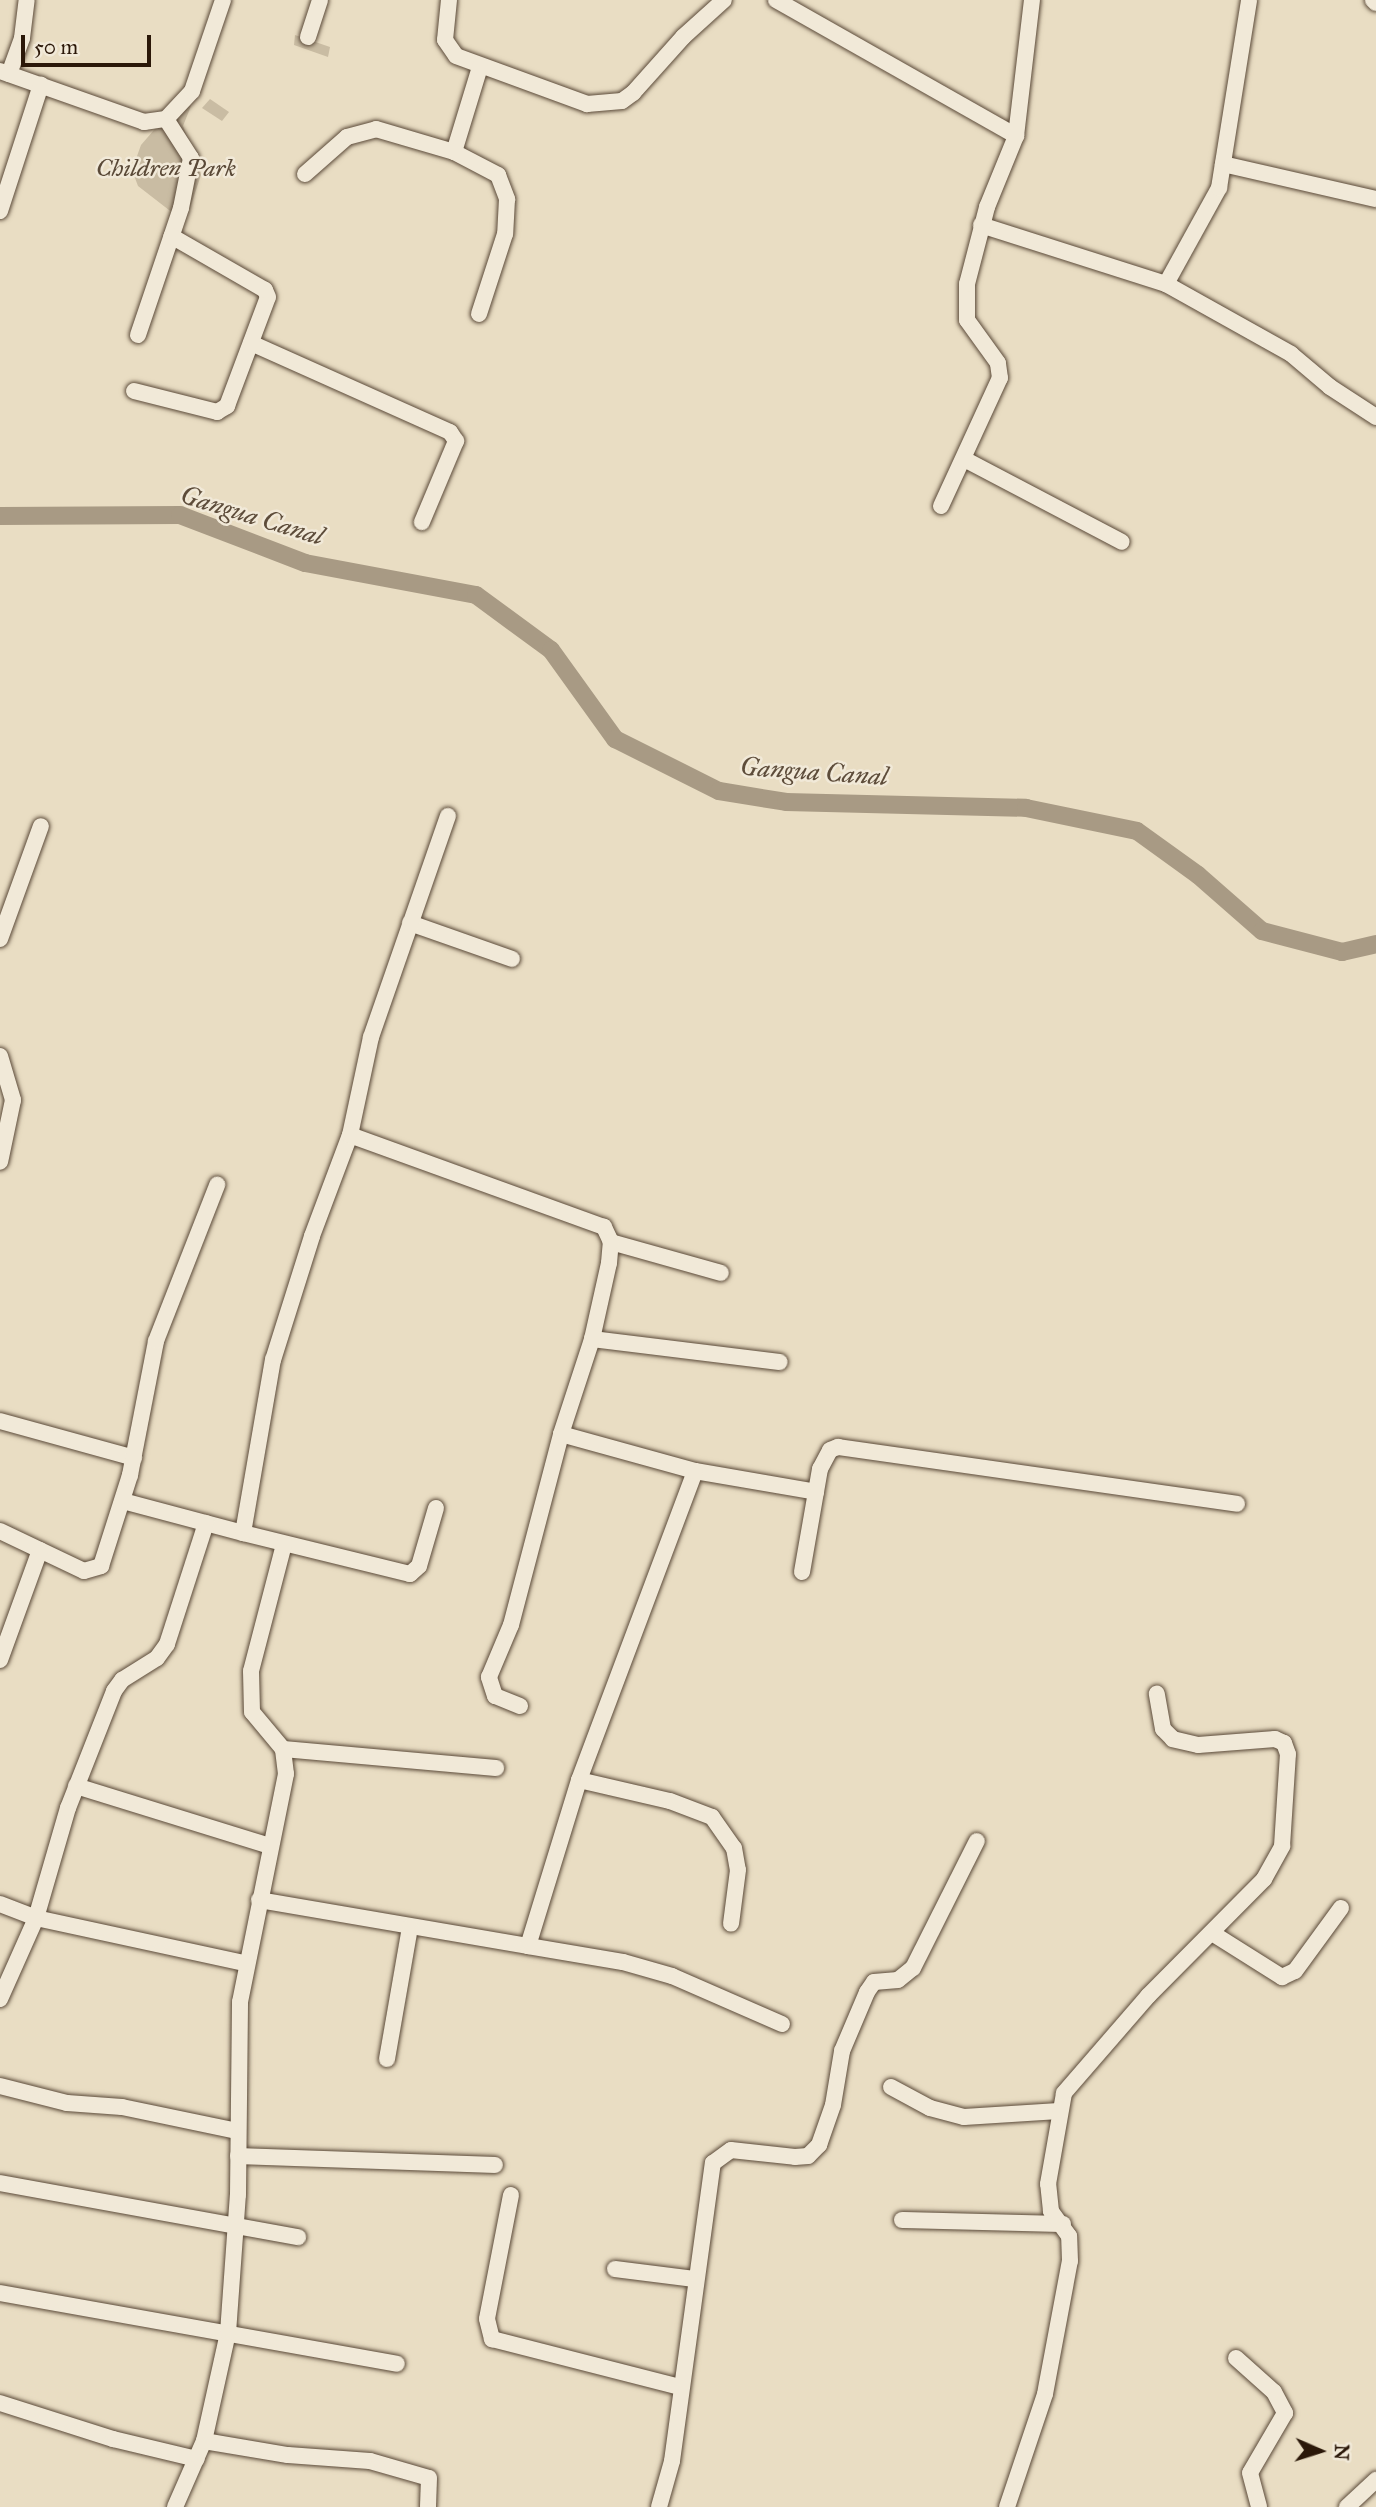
<!DOCTYPE html>
<html>
<head>
<meta charset="utf-8">
<style>
  body { margin:0 }
  #map { position:relative; width:1376px; height:2507px; overflow:hidden; background:#e9ddc3; font-family:"IM FELL Great Primer",serif }
  div>[style] { position:absolute }
  .green>* { inset:0; background:#c9bca3 }
  .canal>* { height:18px; margin:-9px; padding:0 9px; transform-origin:9px; border-radius:9px; background:#a89a84 }
  .roads { filter:drop-shadow(0 0 2px #5a4938) drop-shadow(0 0 2px #5a4938) }
  .minor>* { height:16px; margin:-8px; padding:0 8px; transform-origin:8px; border-radius:8px; background:#f1e9d8 }
  span { translate:-50% -50%; white-space:nowrap; text-align:center; line-height:1.15; -webkit-text-stroke:5px #f1e9d8; paint-order:stroke }
  .park-label { font-size:24px; color:#5a4937; font-style:italic }
  .water-label { font-size:26px; color:#5d4c3a; font-style:italic }
  .north { position:absolute; left:1285px; top:2416px; width:70px; height:70px; -webkit-text-stroke:5px #f1e9d8; paint-order:stroke; rotate:93deg; font-size:19px; font-weight:700; line-height:28px; text-align:center; color:#2b1809 }
  .north::after { content:''; display:block; margin:auto; width:24px; height:32px; background:#2b1809; clip-path:polygon(50% 0,100% 100%,50% 72%,0 100%) }
  .scale { position:absolute; left:21px; top:35px; width:130px; height:32px; box-sizing:border-box; border:4px solid #2b1809; border-top:0; padding-left:9px; font-size:21px; line-height:24px; white-space:nowrap; color:#2b1809; -webkit-text-stroke:5px #f1e9d8; paint-order:stroke }
</style>
</head>
<body>
<div id="map">
  <div class="green">
    <div style="clip-path:polygon(295px 35px,330px 47px,328px 57px,294px 45px)"></div>
    <div style="clip-path:polygon(210px 99px,229px 112px,222px 121px,202px 108px)"></div>
    <div style="clip-path:polygon(179px 101px,191px 106px,183px 126px,201px 175px,190px 208px,178px 217px,138px 186px,132px 170px,141px 145px)"></div>
  </div>
  <div class="canal">
    <div style="left:0;top:516px;width:180px;rotate:-0.3deg"></div>
    <div style="left:180px;top:515px;width:134px;rotate:21deg"></div>
    <div style="left:305px;top:563px;width:174px;rotate:10.6deg"></div>
    <div style="left:476px;top:595px;width:93px;rotate:36.3deg"></div>
    <div style="left:551px;top:650px;width:110px;rotate:54.3deg"></div>
    <div style="left:615px;top:739px;width:116px;rotate:26.6deg"></div>
    <div style="left:719px;top:791px;width:68px;rotate:9.3deg"></div>
    <div style="left:786px;top:802px;width:240px;rotate:1.4deg"></div>
    <div style="left:1026px;top:808px;width:113px;rotate:11.7deg"></div>
    <div style="left:1137px;top:831px;width:75px;rotate:35.8deg"></div>
    <div style="left:1198px;top:875px;width:85px;rotate:41.2deg"></div>
    <div style="left:1262px;top:931px;width:83px;rotate:14.7deg"></div>
    <div style="left:1342px;top:952px;width:35px;rotate:-13deg"></div>
  </div>
  <div class="roads">
    <div class="minor">
      <div style="left:449px;top:0;width:40px;rotate:95.7deg"></div>
      <div style="left:445px;top:40px;width:19px;rotate:55deg"></div>
      <div style="left:456px;top:56px;width:140px;rotate:20.1deg"></div>
      <div style="left:587px;top:104px;width:35px;rotate:-5deg"></div>
      <div style="left:622px;top:101px;width:14px;rotate:-36deg"></div>
      <div style="left:633px;top:93px;width:75px;rotate:-48.2deg"></div>
      <div style="left:683px;top:37px;width:55px;rotate:-42.1deg"></div>
      <div style="left:776px;top:0;width:276px;rotate:29.5deg"></div>
      <div style="left:1373px;top:0;width:4px;rotate:45deg"></div>
      <div style="left:308px;top:37px;width:39px;rotate:-72deg"></div>
      <div style="left:0;top:71px;width:153px;rotate:19.5deg"></div>
      <div style="left:144px;top:122px;width:22px;rotate:-8deg"></div>
      <div style="left:166px;top:119px;width:38px;rotate:-47deg"></div>
      <div style="left:192px;top:91px;width:96px;rotate:-71.2deg"></div>
      <div style="left:9px;top:74px;width:38px;rotate:-70deg"></div>
      <div style="left:22px;top:38px;width:38px;rotate:-83deg"></div>
      <div style="left:454px;top:152px;width:89px;rotate:-73deg"></div>
      <div style="left:1223px;top:164px;width:157px;rotate:12.9deg"></div>
      <div style="left:305px;top:174px;width:56px;rotate:-41.4deg"></div>
      <div style="left:347px;top:137px;width:30px;rotate:-15deg"></div>
      <div style="left:376px;top:129px;width:81px;rotate:16.4deg"></div>
      <div style="left:454px;top:152px;width:50px;rotate:27.6deg"></div>
      <div style="left:498px;top:175px;width:26px;rotate:69deg"></div>
      <div style="left:507px;top:199px;width:35px;rotate:93deg"></div>
      <div style="left:505px;top:234px;width:84px;rotate:108deg"></div>
      <div style="left:0;top:211px;width:133px;rotate:-72deg"></div>
      <div style="left:981px;top:225px;width:194px;rotate:17.7deg"></div>
      <div style="left:1166px;top:284px;width:143px;rotate:29.2deg"></div>
      <div style="left:1291px;top:354px;width:51px;rotate:40.2deg"></div>
      <div style="left:1330px;top:387px;width:55px;rotate:33.1deg"></div>
      <div style="left:1166px;top:284px;width:110px;rotate:-61.1deg"></div>
      <div style="left:1219px;top:188px;width:190px;rotate:-80.9deg"></div>
      <div style="left:138px;top:335px;width:134px;rotate:-71.3deg"></div>
      <div style="left:181px;top:208px;width:51px;rotate:-78.7deg"></div>
      <div style="left:191px;top:158px;width:46px;rotate:-122.7deg"></div>
      <div style="left:251px;top:343px;width:218px;rotate:24.1deg"></div>
      <div style="left:450px;top:432px;width:11px;rotate:56deg"></div>
      <div style="left:456px;top:441px;width:88px;rotate:112.8deg"></div>
      <div style="left:134px;top:391px;width:86px;rotate:14.2deg"></div>
      <div style="left:217px;top:412px;width:12px;rotate:-31deg"></div>
      <div style="left:227px;top:406px;width:116px;rotate:-69.4deg"></div>
      <div style="left:268px;top:297px;width:8px;rotate:-113deg"></div>
      <div style="left:265px;top:290px;width:108px;rotate:-150.1deg"></div>
      <div style="left:964px;top:459px;width:178px;rotate:27.7deg"></div>
      <div style="left:941px;top:506px;width:141px;rotate:-65.3deg"></div>
      <div style="left:1000px;top:378px;width:15px;rotate:-98deg"></div>
      <div style="left:998px;top:363px;width:53px;rotate:-125.8deg"></div>
      <div style="left:967px;top:320px;width:36px;rotate:-90deg"></div>
      <div style="left:967px;top:284px;width:80px;rotate:-75.4deg"></div>
      <div style="left:987px;top:207px;width:77px;rotate:-67.8deg"></div>
      <div style="left:1016px;top:136px;width:137px;rotate:-83.3deg"></div>
      <div style="left:410px;top:923px;width:108px;rotate:19.4deg"></div>
      <div style="left:0;top:939px;width:120px;rotate:-70.1deg"></div>
      <div style="left:0;top:1056px;width:46px;rotate:73.5deg"></div>
      <div style="left:13px;top:1100px;width:63px;rotate:101.8deg"></div>
      <div style="left:611px;top:1242px;width:114px;rotate:15.7deg"></div>
      <div style="left:592px;top:1339px;width:189px;rotate:7deg"></div>
      <div style="left:0;top:1421px;width:139px;rotate:15.4deg"></div>
      <div style="left:695px;top:1471px;width:123px;rotate:9.8deg"></div>
      <div style="left:123px;top:1501px;width:124px;rotate:14.9deg"></div>
      <div style="left:436px;top:1508px;width:60px;rotate:106.3deg"></div>
      <div style="left:419px;top:1566px;width:12px;rotate:138deg"></div>
      <div style="left:410px;top:1574px;width:172px;rotate:-166.2deg"></div>
      <div style="left:243px;top:1533px;width:176px;rotate:-80.2deg"></div>
      <div style="left:273px;top:1360px;width:130px;rotate:-72.5deg"></div>
      <div style="left:312px;top:1236px;width:108px;rotate:-69.4deg"></div>
      <div style="left:350px;top:1135px;width:100px;rotate:-77.9deg"></div>
      <div style="left:371px;top:1037px;width:234px;rotate:-70.8deg"></div>
      <div style="left:0;top:1531px;width:93px;rotate:25.5deg"></div>
      <div style="left:84px;top:1571px;width:18px;rotate:-16deg"></div>
      <div style="left:101px;top:1566px;width:96px;rotate:-72.3deg"></div>
      <div style="left:130px;top:1475px;width:136px;rotate:-79deg"></div>
      <div style="left:156px;top:1341px;width:168px;rotate:-68.6deg"></div>
      <div style="left:802px;top:1572px;width:105px;rotate:-80.1deg"></div>
      <div style="left:820px;top:1469px;width:21px;rotate:-62deg"></div>
      <div style="left:830px;top:1450px;width:9px;rotate:-21deg"></div>
      <div style="left:838px;top:1447px;width:403px;rotate:8.1deg"></div>
      <div style="left:0;top:1660px;width:117px;rotate:-70deg"></div>
      <div style="left:520px;top:1706px;width:27px;rotate:-158deg"></div>
      <div style="left:495px;top:1696px;width:20px;rotate:-108deg"></div>
      <div style="left:489px;top:1677px;width:56px;rotate:-67.1deg"></div>
      <div style="left:511px;top:1625px;width:197px;rotate:-75.3deg"></div>
      <div style="left:283px;top:1749px;width:214px;rotate:5.1deg"></div>
      <div style="left:579px;top:1780px;width:93px;rotate:13deg"></div>
      <div style="left:670px;top:1801px;width:45px;rotate:20.9deg"></div>
      <div style="left:712px;top:1817px;width:38px;rotate:55deg"></div>
      <div style="left:734px;top:1848px;width:22px;rotate:80deg"></div>
      <div style="left:738px;top:1870px;width:54px;rotate:97.4deg"></div>
      <div style="left:76px;top:1786px;width:203px;rotate:17.2deg"></div>
      <div style="left:259px;top:1900px;width:273px;rotate:9.7deg"></div>
      <div style="left:528px;top:1946px;width:174px;rotate:-72.9deg"></div>
      <div style="left:579px;top:1780px;width:330px;rotate:-69.4deg"></div>
      <div style="left:695px;top:1471px;width:139px;rotate:-164.6deg"></div>
      <div style="left:561px;top:1434px;width:100px;rotate:-71.9deg"></div>
      <div style="left:592px;top:1339px;width:78px;rotate:-77.4deg"></div>
      <div style="left:609px;top:1263px;width:21px;rotate:-85deg"></div>
      <div style="left:611px;top:1242px;width:17px;rotate:-115deg"></div>
      <div style="left:604px;top:1227px;width:270px;rotate:-160.1deg"></div>
      <div style="left:0;top:1904px;width:39px;rotate:21deg"></div>
      <div style="left:36px;top:1918px;width:214px;rotate:12.2deg"></div>
      <div style="left:1212px;top:1933px;width:83px;rotate:32.2deg"></div>
      <div style="left:1282px;top:1977px;width:14px;rotate:-25deg"></div>
      <div style="left:1295px;top:1971px;width:78px;rotate:-53.9deg"></div>
      <div style="left:528px;top:1946px;width:96px;rotate:9.6deg"></div>
      <div style="left:623px;top:1962px;width:51px;rotate:15.9deg"></div>
      <div style="left:672px;top:1976px;width:120px;rotate:23.6deg"></div>
      <div style="left:0;top:1999px;width:89px;rotate:-66deg"></div>
      <div style="left:36px;top:1918px;width:115px;rotate:-73.8deg"></div>
      <div style="left:68px;top:1808px;width:126px;rotate:-68.5deg"></div>
      <div style="left:114px;top:1691px;width:14px;rotate:-54deg"></div>
      <div style="left:122px;top:1680px;width:41px;rotate:-32.2deg"></div>
      <div style="left:157px;top:1658px;width:17px;rotate:-54deg"></div>
      <div style="left:167px;top:1644px;width:127px;rotate:-72.1deg"></div>
      <div style="left:387px;top:2059px;width:134px;rotate:-80.1deg"></div>
      <div style="left:0;top:2086px;width:69px;rotate:14.2deg"></div>
      <div style="left:67px;top:2103px;width:55px;rotate:4.2deg"></div>
      <div style="left:122px;top:2107px;width:117px;rotate:11.8deg"></div>
      <div style="left:891px;top:2087px;width:44px;rotate:28.3deg"></div>
      <div style="left:930px;top:2108px;width:35px;rotate:15deg"></div>
      <div style="left:964px;top:2117px;width:95px;rotate:-3.6deg"></div>
      <div style="left:238px;top:2156px;width:257px;rotate:2deg"></div>
      <div style="left:0;top:2183px;width:303px;rotate:10.3deg"></div>
      <div style="left:511px;top:2195px;width:126px;rotate:101deg"></div>
      <div style="left:487px;top:2319px;width:21px;rotate:76deg"></div>
      <div style="left:492px;top:2339px;width:195px;rotate:14.3deg"></div>
      <div style="left:902px;top:2220px;width:161px;rotate:1.4deg"></div>
      <div style="left:615px;top:2269px;width:80px;rotate:7.2deg"></div>
      <div style="left:0;top:2293px;width:403px;rotate:10.1deg"></div>
      <div style="left:1236px;top:2358px;width:51px;rotate:41.8deg"></div>
      <div style="left:1274px;top:2392px;width:24px;rotate:62deg"></div>
      <div style="left:1285px;top:2413px;width:69px;rotate:120.3deg"></div>
      <div style="left:1250px;top:2473px;width:35px;rotate:75deg"></div>
      <div style="left:0;top:2403px;width:119px;rotate:17.7deg"></div>
      <div style="left:113px;top:2439px;width:86px;rotate:13.4deg"></div>
      <div style="left:204px;top:2441px;width:85px;rotate:9.5deg"></div>
      <div style="left:288px;top:2455px;width:82px;rotate:4.2deg"></div>
      <div style="left:370px;top:2461px;width:61px;rotate:16.1deg"></div>
      <div style="left:429px;top:2478px;width:29px;rotate:92deg"></div>
      <div style="left:175px;top:2507px;width:72px;rotate:-66.3deg"></div>
      <div style="left:204px;top:2441px;width:111px;rotate:-77.5deg"></div>
      <div style="left:228px;top:2333px;width:138px;rotate:-85.9deg"></div>
      <div style="left:238px;top:2195px;width:193px;rotate:-89.4deg"></div>
      <div style="left:240px;top:2002px;width:233px;rotate:-78.6deg"></div>
      <div style="left:286px;top:1774px;width:25px;rotate:-97deg"></div>
      <div style="left:283px;top:1749px;width:48px;rotate:-130deg"></div>
      <div style="left:252px;top:1712px;width:41px;rotate:-91.4deg"></div>
      <div style="left:251px;top:1671px;width:131px;rotate:-75.4deg"></div>
      <div style="left:659px;top:2507px;width:48px;rotate:-74.2deg"></div>
      <div style="left:672px;top:2461px;width:301px;rotate:-82.2deg"></div>
      <div style="left:713px;top:2163px;width:22px;rotate:-36deg"></div>
      <div style="left:731px;top:2150px;width:64px;rotate:6.2deg"></div>
      <div style="left:795px;top:2157px;width:13px;rotate:-4deg"></div>
      <div style="left:808px;top:2156px;width:16px;rotate:-45deg"></div>
      <div style="left:819px;top:2145px;width:42px;rotate:-70.7deg"></div>
      <div style="left:833px;top:2105px;width:55px;rotate:-80.5deg"></div>
      <div style="left:842px;top:2051px;width:64px;rotate:-67deg"></div>
      <div style="left:867px;top:1992px;width:12px;rotate:-55deg"></div>
      <div style="left:874px;top:1982px;width:24px;rotate:-5deg"></div>
      <div style="left:898px;top:1980px;width:19px;rotate:-39deg"></div>
      <div style="left:913px;top:1968px;width:142px;rotate:-63.3deg"></div>
      <div style="left:1007px;top:2507px;width:119px;rotate:-71.4deg"></div>
      <div style="left:1045px;top:2394px;width:135px;rotate:-79.4deg"></div>
      <div style="left:1070px;top:2261px;width:25px;rotate:-92deg"></div>
      <div style="left:1069px;top:2236px;width:31px;rotate:-126deg"></div>
      <div style="left:1051px;top:2211px;width:27px;rotate:-96deg"></div>
      <div style="left:1048px;top:2184px;width:92px;rotate:-80deg"></div>
      <div style="left:1064px;top:2093px;width:128px;rotate:-49.1deg"></div>
      <div style="left:1148px;top:1996px;width:165px;rotate:-45.2deg"></div>
      <div style="left:1264px;top:1879px;width:38px;rotate:-61deg"></div>
      <div style="left:1282px;top:1846px;width:92px;rotate:-86.3deg"></div>
      <div style="left:1288px;top:1754px;width:12px;rotate:-110deg"></div>
      <div style="left:1284px;top:1743px;width:10px;rotate:-156deg"></div>
      <div style="left:1275px;top:1739px;width:77px;rotate:175.5deg"></div>
      <div style="left:1198px;top:1745px;width:26px;rotate:-167deg"></div>
      <div style="left:1173px;top:1739px;width:14px;rotate:-135deg"></div>
      <div style="left:1163px;top:1729px;width:36px;rotate:-100deg"></div>
      <div style="left:1347px;top:2507px;width:40px;rotate:-43deg"></div>
    </div>
  </div>
  <div class="park-label">
    <span style="left:166px;top:169px">Children Park</span>
  </div>
  <div class="water-label">
    <span style="left:252px;top:516px;rotate:17deg">Gangua Canal</span>
    <span style="left:814px;top:772px;rotate:4deg">Gangua Canal</span>
  </div>
  <div class="north">N</div>
  <div class="scale">50 m</div>
</div>
</body>
</html>
